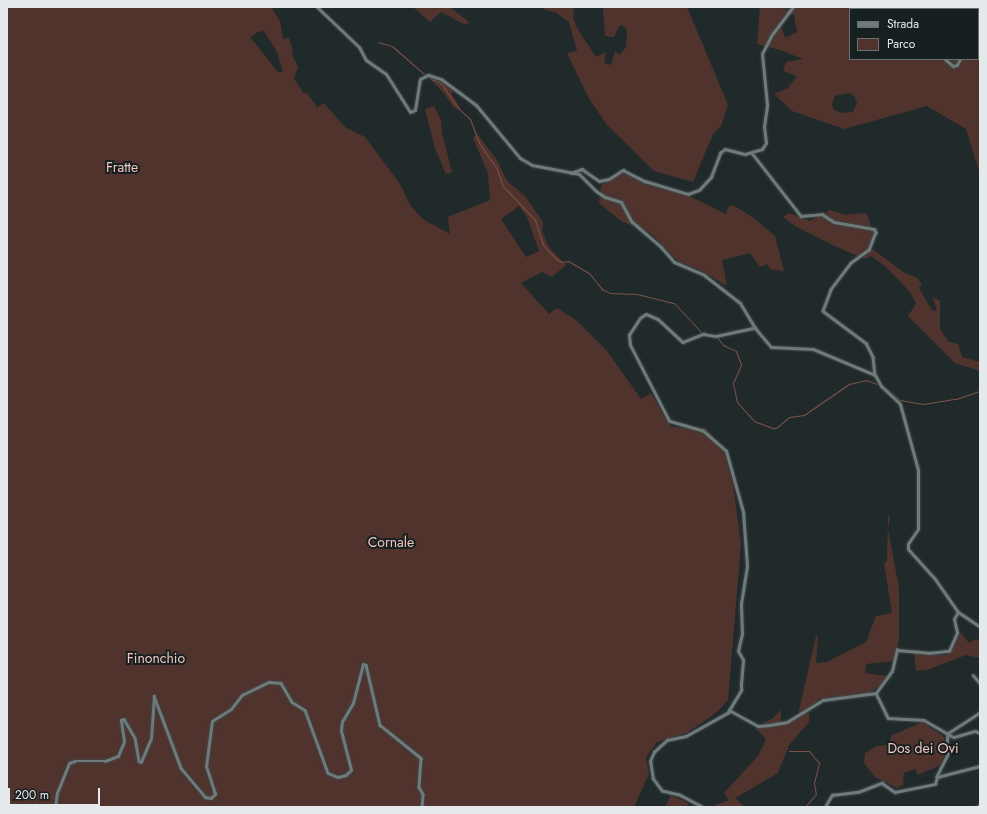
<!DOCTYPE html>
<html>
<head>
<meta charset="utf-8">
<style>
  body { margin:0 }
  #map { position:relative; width:987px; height:814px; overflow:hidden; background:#202a2b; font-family:Jost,sans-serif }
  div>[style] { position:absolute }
  .green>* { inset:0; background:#51332e }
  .stream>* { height:1px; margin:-0.5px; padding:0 0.5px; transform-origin:0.5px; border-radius:0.5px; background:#7f524a }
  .roads { filter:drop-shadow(0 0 1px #3e4647) drop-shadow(0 0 1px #3e4647) }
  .minor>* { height:2.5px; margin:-1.25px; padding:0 1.25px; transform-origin:1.25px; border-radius:1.25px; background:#6f7a7b }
  .tertiary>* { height:3px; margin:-1.5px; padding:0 1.5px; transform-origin:1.5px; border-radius:1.5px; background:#6f7a7b }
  span { translate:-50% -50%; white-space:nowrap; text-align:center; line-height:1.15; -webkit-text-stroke:4px #172021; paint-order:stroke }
  .park-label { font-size:14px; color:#f7c7bf }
  .frame { position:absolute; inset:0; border:8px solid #e4eaeb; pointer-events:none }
  .legend { position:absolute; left:849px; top:8px; width:130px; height:52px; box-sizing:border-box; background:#172021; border:1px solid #697172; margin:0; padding:5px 7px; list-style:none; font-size:12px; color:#e4eaeb }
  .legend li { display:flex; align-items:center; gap:8px; height:20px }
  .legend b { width:20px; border:1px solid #697172 }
  .scale { position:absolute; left:8px; top:788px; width:92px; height:18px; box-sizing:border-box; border:2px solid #e4eaeb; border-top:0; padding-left:5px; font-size:12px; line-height:14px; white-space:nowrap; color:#e4eaeb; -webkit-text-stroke:3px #172021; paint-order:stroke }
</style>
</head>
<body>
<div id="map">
  <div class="green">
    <div style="clip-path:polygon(evenodd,7px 7px,271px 7px,280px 21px,283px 39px,289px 38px,293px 51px,292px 55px,298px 67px,294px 78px,303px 93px,307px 93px,317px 107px,324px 103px,345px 127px,365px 137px,400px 184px,410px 205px,424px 220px,450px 234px,448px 217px,490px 200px,488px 173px,473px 138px,477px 134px,497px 160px,507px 181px,525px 196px,543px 222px,542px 231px,549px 247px,566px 265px,552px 277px,542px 272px,521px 283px,549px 314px,557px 308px,576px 320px,607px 351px,641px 399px,651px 393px,671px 427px,706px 428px,724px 450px,733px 484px,741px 544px,728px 700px,717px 712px,687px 733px,657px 742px,646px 757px,649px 774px,634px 807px,7px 807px,7px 7px,264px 31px,277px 52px,283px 72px,278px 72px,250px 37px,258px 32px,264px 31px,7px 7px,519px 206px,527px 217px,539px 251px,526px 257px,501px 219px,519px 206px)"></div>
    <div style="clip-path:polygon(417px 7px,450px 7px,469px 22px,466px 25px,441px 12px,430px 22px,414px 8px)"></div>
    <div style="clip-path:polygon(544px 7px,574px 7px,573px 17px,577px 28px,596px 57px,606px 52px,604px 63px,611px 65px,615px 52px,620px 55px,626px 47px,627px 31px,623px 25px,619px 26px,614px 37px,605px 36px,603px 7px,687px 7px,728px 105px,721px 126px,713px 134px,693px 182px,654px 171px,607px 125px,588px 97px,567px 53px,577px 51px,569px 22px,555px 12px,545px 10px)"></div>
    <div style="clip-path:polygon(evenodd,760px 7px,778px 7px,785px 10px,797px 7px,980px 7px,980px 174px,966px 129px,927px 106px,844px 129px,792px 111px,774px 94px,788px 88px,797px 76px,783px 71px,786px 62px,803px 59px,780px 50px,757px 44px,760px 7px,850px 9px,978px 9px,978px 59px,850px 59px,850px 9px,760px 7px,785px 14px,794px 15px,797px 32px,785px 38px,780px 21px,785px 14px,760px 7px,849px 93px,854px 96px,857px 103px,853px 112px,842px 113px,834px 110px,832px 104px,835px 96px,849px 93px)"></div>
    <div style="clip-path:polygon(431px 77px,440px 80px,452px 89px,452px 95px,462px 111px,453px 107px,444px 93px,429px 78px)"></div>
    <div style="clip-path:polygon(434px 106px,441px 120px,442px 133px,452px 172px,446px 174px,435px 148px,425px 109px)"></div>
    <div style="clip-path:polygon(619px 171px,691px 197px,726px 214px,728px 207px,733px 205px,754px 218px,775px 236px,784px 271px,770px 269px,767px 264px,760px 267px,750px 253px,722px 260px,727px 286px,702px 271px,679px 262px,650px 233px,621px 221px,599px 203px,601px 186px)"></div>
    <div style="clip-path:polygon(830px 210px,845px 215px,866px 213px,874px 233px,871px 248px,903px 272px,917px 278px,922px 285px,919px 288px,932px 310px,937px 311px,933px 297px,940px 301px,940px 329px,949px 342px,958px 344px,962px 357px,980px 362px,980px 371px,955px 363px,908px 316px,916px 304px,911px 293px,885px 266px,871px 256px,864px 259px,833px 245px,795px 226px,783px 217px,789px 213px,810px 221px)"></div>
    <div style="clip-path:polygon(888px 516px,890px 517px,888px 529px,899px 588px,899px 640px,894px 661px,866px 664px,865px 673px,893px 677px,868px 694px,821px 699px,809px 707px,809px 722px,789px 745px,778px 773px,735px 798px,745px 807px,710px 807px,729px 800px,724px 793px,758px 756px,766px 739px,755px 728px,773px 718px,781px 710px,781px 725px,798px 715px,816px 636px,818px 637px,816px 663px,827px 662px,866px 642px,876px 616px,892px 613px,884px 563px,887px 561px)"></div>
    <div style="clip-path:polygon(961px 633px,969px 643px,976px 639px,980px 641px,980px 658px,966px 655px,927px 670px,916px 671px,914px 654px,947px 655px)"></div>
    <div style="clip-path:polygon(923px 722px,944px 737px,946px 752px,943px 764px,918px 775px,915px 769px,904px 773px,903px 785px,897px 788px,875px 777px,864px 763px,865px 753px,876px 746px,888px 745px,892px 735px)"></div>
    <div style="clip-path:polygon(671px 795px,688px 803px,687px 807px,665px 807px)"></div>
  </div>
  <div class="stream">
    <div style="left:378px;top:42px;width:15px;rotate:16deg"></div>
    <div style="left:392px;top:46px;width:43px;rotate:41.2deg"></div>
    <div style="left:431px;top:79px;width:11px;rotate:22deg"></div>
    <div style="left:441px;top:83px;width:29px;rotate:56deg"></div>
    <div style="left:457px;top:107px;width:18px;rotate:43deg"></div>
    <div style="left:470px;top:119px;width:26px;rotate:69deg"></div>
    <div style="left:479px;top:143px;width:32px;rotate:55deg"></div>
    <div style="left:497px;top:169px;width:18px;rotate:71deg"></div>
    <div style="left:503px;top:186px;width:47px;rotate:46.7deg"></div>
    <div style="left:535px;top:220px;width:26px;rotate:72deg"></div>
    <div style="left:543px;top:245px;width:19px;rotate:47deg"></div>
    <div style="left:556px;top:259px;width:7px;rotate:27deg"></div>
    <div style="left:562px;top:262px;width:6px;rotate:-9deg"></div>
    <div style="left:568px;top:261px;width:24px;rotate:30deg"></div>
    <div style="left:589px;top:273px;width:21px;rotate:51deg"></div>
    <div style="left:602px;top:289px;width:9px;rotate:27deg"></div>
    <div style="left:610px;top:293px;width:27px;rotate:2deg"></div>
    <div style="left:637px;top:294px;width:38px;rotate:14deg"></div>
    <div style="left:674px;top:303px;width:41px;rotate:47deg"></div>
    <div style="left:717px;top:337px;width:10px;rotate:53deg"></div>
    <div style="left:723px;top:345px;width:14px;rotate:25deg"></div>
    <div style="left:736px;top:351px;width:15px;rotate:70deg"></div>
    <div style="left:741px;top:365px;width:20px;rotate:114deg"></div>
    <div style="left:733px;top:383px;width:19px;rotate:78deg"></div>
    <div style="left:737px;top:402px;width:25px;rotate:48deg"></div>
    <div style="left:754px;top:421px;width:19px;rotate:21deg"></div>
    <div style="left:772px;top:428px;width:4px"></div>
    <div style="left:776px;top:428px;width:17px;rotate:-40deg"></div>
    <div style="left:789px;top:417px;width:15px;rotate:-8deg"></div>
    <div style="left:804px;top:415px;width:55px;rotate:-34.6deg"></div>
    <div style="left:849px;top:384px;width:17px;rotate:-13deg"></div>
    <div style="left:866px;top:380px;width:12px;rotate:20deg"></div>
    <div style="left:882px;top:385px;width:23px;rotate:40deg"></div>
    <div style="left:900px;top:400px;width:23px;rotate:10deg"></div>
    <div style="left:923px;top:404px;width:33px;rotate:-9deg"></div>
    <div style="left:956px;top:399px;width:24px;rotate:-19deg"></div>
    <div style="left:789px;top:751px;width:20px"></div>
    <div style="left:809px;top:751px;width:16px;rotate:50deg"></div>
    <div style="left:819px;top:763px;width:21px;rotate:104deg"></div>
    <div style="left:814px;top:783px;width:11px;rotate:80deg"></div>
    <div style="left:816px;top:794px;width:17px;rotate:130deg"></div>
  </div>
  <div class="roads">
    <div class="minor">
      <div style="left:782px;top:7px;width:5px"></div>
      <div style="left:863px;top:7px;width:3px;rotate:45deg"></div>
      <div style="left:953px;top:9px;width:2px;rotate:-90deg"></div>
      <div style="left:945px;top:59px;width:11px;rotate:41deg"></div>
      <div style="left:953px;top:66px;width:4px;rotate:-14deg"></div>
      <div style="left:957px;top:65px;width:7px;rotate:-63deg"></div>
      <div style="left:752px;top:153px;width:80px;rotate:52.1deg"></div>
      <div style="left:801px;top:216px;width:21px;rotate:-5deg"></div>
      <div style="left:822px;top:214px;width:14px;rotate:34deg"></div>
      <div style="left:834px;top:222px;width:41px;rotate:9.9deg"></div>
      <div style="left:874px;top:229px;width:4px;rotate:56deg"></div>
      <div style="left:876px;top:232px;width:19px;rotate:111deg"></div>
      <div style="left:869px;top:250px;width:22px;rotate:144deg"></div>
      <div style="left:851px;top:263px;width:34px;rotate:127deg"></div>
      <div style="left:831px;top:290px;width:22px;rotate:111deg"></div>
      <div style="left:823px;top:311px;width:54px;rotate:36.7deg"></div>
      <div style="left:866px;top:343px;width:16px;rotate:63deg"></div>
      <div style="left:873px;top:357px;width:18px;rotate:84deg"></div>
      <div style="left:571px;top:173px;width:12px;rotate:-20deg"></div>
      <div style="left:582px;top:169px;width:21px;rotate:35deg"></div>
      <div style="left:599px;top:181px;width:10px;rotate:-11deg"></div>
      <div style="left:609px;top:179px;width:17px;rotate:-33deg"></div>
      <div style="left:623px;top:170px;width:25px;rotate:27deg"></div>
      <div style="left:645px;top:181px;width:45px;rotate:16.8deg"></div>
      <div style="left:688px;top:194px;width:12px;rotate:-20deg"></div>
      <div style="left:699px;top:190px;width:18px;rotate:-47deg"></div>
      <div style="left:711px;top:177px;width:26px;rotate:-69deg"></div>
      <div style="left:720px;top:153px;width:6px;rotate:-39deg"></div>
      <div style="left:725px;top:149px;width:21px;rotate:14deg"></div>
      <div style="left:745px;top:154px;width:18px;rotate:-16deg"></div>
      <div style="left:762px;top:149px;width:7px;rotate:-56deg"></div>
      <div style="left:766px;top:143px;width:16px;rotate:-97deg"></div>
      <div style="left:764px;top:127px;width:22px;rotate:-82deg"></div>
      <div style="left:767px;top:105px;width:51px;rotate:-95.6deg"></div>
      <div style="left:762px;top:54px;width:20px;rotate:-63deg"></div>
      <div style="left:771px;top:36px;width:36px;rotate:-53deg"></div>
      <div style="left:973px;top:675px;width:11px;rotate:49deg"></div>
      <div style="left:876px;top:693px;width:27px;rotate:-54deg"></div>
      <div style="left:892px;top:671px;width:22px;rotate:-77deg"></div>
      <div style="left:897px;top:650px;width:32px;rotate:5deg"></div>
      <div style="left:929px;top:653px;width:20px;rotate:-6deg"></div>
      <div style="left:949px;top:651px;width:20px;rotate:-66deg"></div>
      <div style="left:957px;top:633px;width:14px;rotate:-102deg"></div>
      <div style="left:954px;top:619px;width:8px;rotate:-60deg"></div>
      <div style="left:728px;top:712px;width:26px;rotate:-59deg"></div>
      <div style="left:741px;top:690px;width:6px;rotate:-90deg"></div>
      <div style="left:741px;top:684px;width:24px;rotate:-85deg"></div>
      <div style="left:743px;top:660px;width:10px;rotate:-119deg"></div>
      <div style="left:738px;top:651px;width:17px;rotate:-77deg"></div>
      <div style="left:742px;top:634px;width:30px;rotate:-92deg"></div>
      <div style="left:741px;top:604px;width:38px;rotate:-81deg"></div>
      <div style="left:747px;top:566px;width:54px;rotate:-94.2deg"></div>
      <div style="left:743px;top:512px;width:63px;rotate:-105.6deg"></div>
      <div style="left:726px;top:451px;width:30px;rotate:-139deg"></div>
      <div style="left:703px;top:431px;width:35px;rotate:-164deg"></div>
      <div style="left:669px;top:421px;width:85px;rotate:-117.2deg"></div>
      <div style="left:630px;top:345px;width:10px;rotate:-96deg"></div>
      <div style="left:629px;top:335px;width:20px;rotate:-57deg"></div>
      <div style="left:640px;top:318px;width:7px;rotate:-34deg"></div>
      <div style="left:646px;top:314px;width:13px;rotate:23deg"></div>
      <div style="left:658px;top:319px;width:34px;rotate:43deg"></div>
      <div style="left:683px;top:342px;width:22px;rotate:-22deg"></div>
      <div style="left:703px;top:334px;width:13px;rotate:9deg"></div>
      <div style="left:716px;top:336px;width:40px;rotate:-12deg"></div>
      <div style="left:980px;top:713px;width:38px;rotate:147deg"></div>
      <div style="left:948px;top:734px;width:11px;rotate:95deg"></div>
      <div style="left:947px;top:745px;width:7px;rotate:63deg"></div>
      <div style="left:950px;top:751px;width:29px;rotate:117deg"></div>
      <div style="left:937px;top:777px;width:44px;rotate:-14.3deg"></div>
      <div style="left:55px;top:807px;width:14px;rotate:-82deg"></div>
      <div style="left:57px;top:793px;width:32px;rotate:-68deg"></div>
      <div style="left:69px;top:763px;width:6px;rotate:-18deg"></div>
      <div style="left:75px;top:761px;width:30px"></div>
      <div style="left:105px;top:761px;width:14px;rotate:-21deg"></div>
      <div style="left:118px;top:756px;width:15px;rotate:-67deg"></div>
      <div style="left:124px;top:742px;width:22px;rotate:-98deg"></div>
      <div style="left:121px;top:720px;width:3px;rotate:-18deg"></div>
      <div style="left:124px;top:719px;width:22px;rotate:60deg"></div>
      <div style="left:135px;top:738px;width:23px;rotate:80deg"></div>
      <div style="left:139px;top:761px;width:2px;rotate:27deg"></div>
      <div style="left:141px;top:762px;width:25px;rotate:-67deg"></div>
      <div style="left:151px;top:739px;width:43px;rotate:-86deg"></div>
      <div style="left:154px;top:696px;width:77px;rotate:69.4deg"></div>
      <div style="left:181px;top:768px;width:38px;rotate:50deg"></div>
      <div style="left:205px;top:797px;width:6px;rotate:9deg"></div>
      <div style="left:211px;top:798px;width:6px;rotate:-45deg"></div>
      <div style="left:215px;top:794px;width:28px;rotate:-108deg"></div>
      <div style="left:206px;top:767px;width:46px;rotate:-82.6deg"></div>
      <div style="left:212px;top:721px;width:22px;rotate:-32deg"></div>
      <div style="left:231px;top:709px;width:18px;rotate:-52deg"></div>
      <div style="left:242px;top:695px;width:30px;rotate:-26deg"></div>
      <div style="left:269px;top:682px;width:12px;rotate:5deg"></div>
      <div style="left:281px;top:683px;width:22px;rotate:60deg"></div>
      <div style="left:292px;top:702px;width:15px;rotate:32deg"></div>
      <div style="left:305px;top:710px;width:67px;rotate:69.9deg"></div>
      <div style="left:328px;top:773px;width:11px;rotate:22deg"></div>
      <div style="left:338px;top:777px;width:8px;rotate:-14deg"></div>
      <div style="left:346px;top:775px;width:7px;rotate:-45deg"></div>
      <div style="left:351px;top:770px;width:40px;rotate:-104.4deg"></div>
      <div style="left:341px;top:731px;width:9px;rotate:-84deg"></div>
      <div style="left:342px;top:722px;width:22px;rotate:-60deg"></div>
      <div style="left:353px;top:703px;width:40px;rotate:-75.6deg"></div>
      <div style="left:363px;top:664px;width:3px;rotate:18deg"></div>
      <div style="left:366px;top:665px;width:62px;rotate:76.9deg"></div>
      <div style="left:380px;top:725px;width:53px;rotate:38.8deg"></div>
      <div style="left:421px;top:758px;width:29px;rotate:94deg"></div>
      <div style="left:419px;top:787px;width:8px;rotate:60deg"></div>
      <div style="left:423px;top:794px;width:13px;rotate:94deg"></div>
      <div style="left:702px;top:807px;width:26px;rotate:-152deg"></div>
      <div style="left:679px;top:795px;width:17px;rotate:-167deg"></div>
      <div style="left:662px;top:791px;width:15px;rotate:-127deg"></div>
      <div style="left:653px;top:779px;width:18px;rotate:-99deg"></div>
      <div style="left:650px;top:761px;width:10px;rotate:-66deg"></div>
      <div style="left:654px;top:752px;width:18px;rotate:-43deg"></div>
      <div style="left:667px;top:740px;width:19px;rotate:-12deg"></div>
      <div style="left:686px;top:736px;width:51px;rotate:-29.1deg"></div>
      <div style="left:731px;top:711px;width:31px;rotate:29deg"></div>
      <div style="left:758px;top:726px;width:12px;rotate:-5deg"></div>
      <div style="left:770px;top:725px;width:17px;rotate:-10deg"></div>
      <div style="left:787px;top:722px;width:42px;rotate:-31.4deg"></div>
      <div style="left:823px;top:700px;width:53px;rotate:-7.5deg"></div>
      <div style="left:876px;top:693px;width:28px;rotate:64deg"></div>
      <div style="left:888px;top:718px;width:36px;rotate:3deg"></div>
      <div style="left:924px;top:720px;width:34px;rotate:30deg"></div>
      <div style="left:954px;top:737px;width:22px;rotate:-16deg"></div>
      <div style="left:975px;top:731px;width:5px;rotate:22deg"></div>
      <div style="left:825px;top:807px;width:14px;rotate:-60deg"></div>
      <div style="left:832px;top:795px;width:26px;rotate:-7deg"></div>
      <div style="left:858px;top:792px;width:26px;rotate:-21deg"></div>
      <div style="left:882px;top:783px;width:16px;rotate:35deg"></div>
      <div style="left:895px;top:792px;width:41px;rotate:-11.3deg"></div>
      <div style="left:935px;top:784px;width:7px;rotate:-74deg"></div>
      <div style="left:977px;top:807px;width:4px;rotate:-34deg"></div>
    </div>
    <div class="tertiary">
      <div style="left:317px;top:7px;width:58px;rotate:43.6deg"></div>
      <div style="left:359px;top:47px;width:15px;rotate:62deg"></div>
      <div style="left:366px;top:60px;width:24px;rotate:35deg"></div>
      <div style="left:386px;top:74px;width:45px;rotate:57.7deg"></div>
      <div style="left:410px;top:112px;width:5px;rotate:-22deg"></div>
      <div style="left:415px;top:110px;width:31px;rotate:-81deg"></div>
      <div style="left:420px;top:79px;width:9px;rotate:-27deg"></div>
      <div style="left:428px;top:75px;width:14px;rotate:17deg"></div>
      <div style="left:441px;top:79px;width:44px;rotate:36.6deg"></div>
      <div style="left:476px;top:105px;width:69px;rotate:50.3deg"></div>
      <div style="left:520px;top:158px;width:14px;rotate:30deg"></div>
      <div style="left:532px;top:165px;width:48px;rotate:10.8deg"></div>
      <div style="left:579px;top:174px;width:24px;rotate:45deg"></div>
      <div style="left:596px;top:191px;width:11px;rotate:34deg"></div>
      <div style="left:605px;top:197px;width:17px;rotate:17deg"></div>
      <div style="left:621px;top:202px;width:21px;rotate:62deg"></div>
      <div style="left:631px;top:221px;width:40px;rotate:41deg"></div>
      <div style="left:661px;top:247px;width:20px;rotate:49deg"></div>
      <div style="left:674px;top:262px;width:33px;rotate:23deg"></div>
      <div style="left:704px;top:275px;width:46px;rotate:37.9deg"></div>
      <div style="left:740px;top:303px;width:29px;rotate:59deg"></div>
      <div style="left:755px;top:328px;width:25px;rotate:50deg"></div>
      <div style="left:771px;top:347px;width:42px;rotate:2.7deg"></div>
      <div style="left:813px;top:349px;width:67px;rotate:22.8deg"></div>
      <div style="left:875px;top:375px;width:13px;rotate:61deg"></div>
      <div style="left:881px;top:386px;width:26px;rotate:43deg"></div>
      <div style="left:900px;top:404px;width:68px;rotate:74.7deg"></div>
      <div style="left:918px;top:470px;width:59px;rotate:90deg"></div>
      <div style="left:918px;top:529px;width:18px;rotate:124deg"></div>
      <div style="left:908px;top:544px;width:5px;rotate:90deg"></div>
      <div style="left:908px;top:549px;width:40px;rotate:48deg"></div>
      <div style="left:935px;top:579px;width:40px;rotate:55.1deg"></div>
      <div style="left:958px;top:612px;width:27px;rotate:34deg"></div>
    </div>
  </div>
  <div class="park-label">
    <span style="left:122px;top:167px">Fratte</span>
    <span style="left:391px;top:542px">Cornale</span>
    <span style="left:156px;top:658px">Finonchio</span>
    <span style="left:923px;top:748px">Dos dei Ovi</span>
  </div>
  <div class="frame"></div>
  <ul class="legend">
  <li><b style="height:5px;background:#6f7a7b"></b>Strada</li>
  <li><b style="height:11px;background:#51332e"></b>Parco</li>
  </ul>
  <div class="scale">200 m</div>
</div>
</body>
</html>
